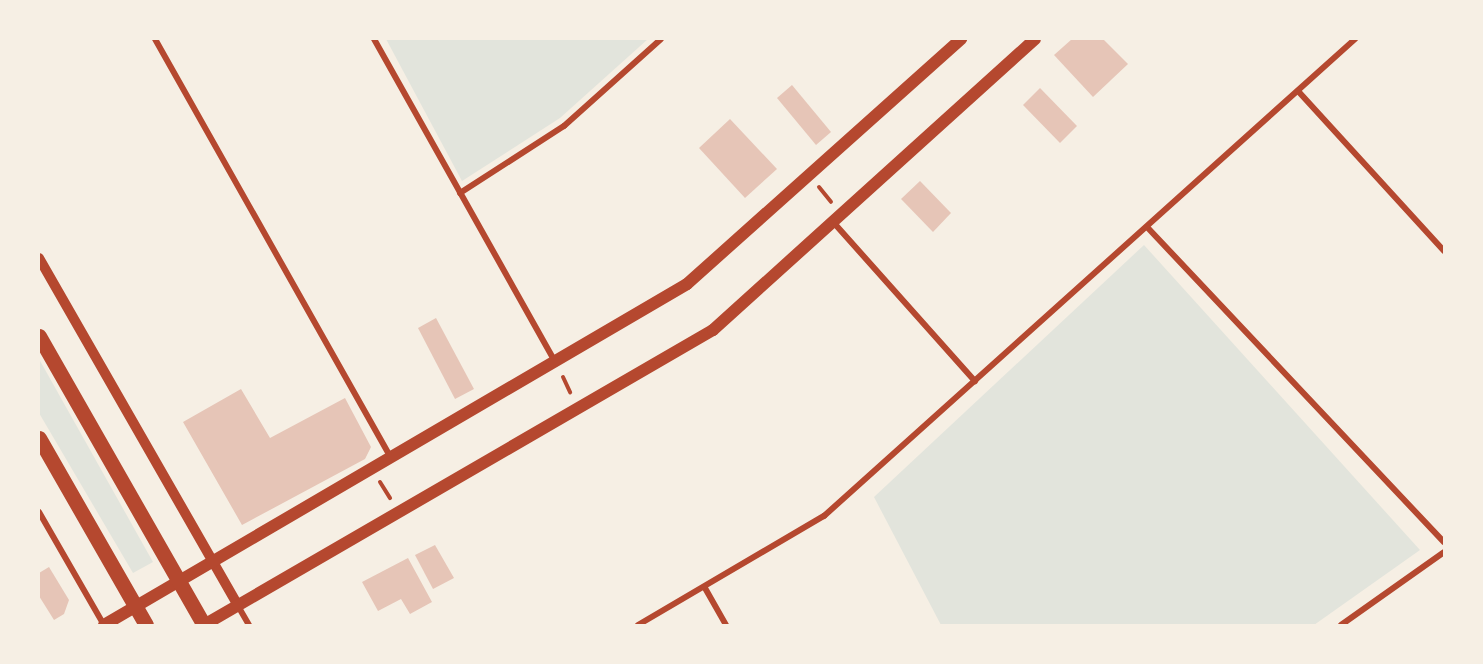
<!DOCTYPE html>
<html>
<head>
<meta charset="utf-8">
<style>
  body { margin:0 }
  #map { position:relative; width:1483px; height:664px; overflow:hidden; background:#f6efe4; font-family:Jost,sans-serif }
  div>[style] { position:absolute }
  .green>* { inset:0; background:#e2e4dc }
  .building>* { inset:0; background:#e6c5b7 }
  .path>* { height:4px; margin:-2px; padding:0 2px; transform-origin:2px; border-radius:2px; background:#b5482f }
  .minor>* { height:6px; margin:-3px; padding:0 3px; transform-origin:3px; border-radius:3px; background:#b5482f }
  .tertiary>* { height:10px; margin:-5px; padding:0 5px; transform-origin:5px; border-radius:5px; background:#b5482f }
  .secondary>* { height:12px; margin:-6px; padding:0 6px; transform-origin:6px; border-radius:6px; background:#b5482f }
  .primary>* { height:15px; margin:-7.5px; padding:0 7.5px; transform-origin:7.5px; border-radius:7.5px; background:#b5482f }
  span { translate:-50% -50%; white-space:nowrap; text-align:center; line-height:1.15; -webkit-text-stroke:5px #f6efe4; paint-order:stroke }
  .frame { position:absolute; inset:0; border:40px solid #f6efe4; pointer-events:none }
</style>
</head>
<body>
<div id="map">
  <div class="green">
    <div style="clip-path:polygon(386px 39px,648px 39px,560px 118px,462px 181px)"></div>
    <div style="clip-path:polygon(1144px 245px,1420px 550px,1314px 625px,941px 625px,874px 497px)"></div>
    <div style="clip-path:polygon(39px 359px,153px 562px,133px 573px,39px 413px)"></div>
  </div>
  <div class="building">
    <div style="clip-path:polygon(1072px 39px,1103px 39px,1128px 64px,1093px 97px,1054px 55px)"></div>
    <div style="clip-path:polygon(792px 85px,831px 132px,816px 145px,777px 98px)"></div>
    <div style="clip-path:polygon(1040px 88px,1077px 126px,1060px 143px,1023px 105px)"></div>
    <div style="clip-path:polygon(730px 119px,777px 169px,745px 198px,699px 148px)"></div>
    <div style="clip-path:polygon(920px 181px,951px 213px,933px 232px,901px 199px)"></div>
    <div style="clip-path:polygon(436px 318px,474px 389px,455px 399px,418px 328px)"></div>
    <div style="clip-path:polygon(241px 389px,270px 438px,345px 398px,371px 447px,365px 459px,242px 525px,183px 422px)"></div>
    <div style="clip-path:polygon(435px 545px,454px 578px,433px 589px,415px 555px)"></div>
    <div style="clip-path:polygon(408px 558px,432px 602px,410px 614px,401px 599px,378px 611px,362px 582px)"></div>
    <div style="clip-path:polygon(49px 567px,69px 600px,64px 614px,54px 620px,39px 596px,39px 573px)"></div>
  </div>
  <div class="path">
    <div style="left:819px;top:187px;width:19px;rotate:51deg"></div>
    <div style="left:563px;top:377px;width:17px;rotate:65deg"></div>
    <div style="left:380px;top:482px;width:19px;rotate:58deg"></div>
  </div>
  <div class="minor">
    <div style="left:155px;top:39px;width:482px;rotate:60.6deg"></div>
    <div style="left:374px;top:39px;width:372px;rotate:60.7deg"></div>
    <div style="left:1298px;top:91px;width:217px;rotate:47.6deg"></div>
    <div style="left:460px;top:193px;width:124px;rotate:-32.8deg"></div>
    <div style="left:564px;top:126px;width:130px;rotate:-41.9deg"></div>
    <div style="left:834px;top:223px;width:212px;rotate:48.3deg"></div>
    <div style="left:1147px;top:227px;width:433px;rotate:46.7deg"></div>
    <div style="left:39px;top:512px;width:130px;rotate:60.1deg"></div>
    <div style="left:705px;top:588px;width:43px;rotate:60.4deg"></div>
    <div style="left:238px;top:606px;width:22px;rotate:60deg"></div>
    <div style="left:638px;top:625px;width:216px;rotate:-30.4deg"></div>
    <div style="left:824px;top:516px;width:714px;rotate:-41.93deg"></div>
    <div style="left:1341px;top:625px;width:126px;rotate:-35.3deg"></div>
  </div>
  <div class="tertiary">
    <div style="left:39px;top:258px;width:401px;rotate:60.2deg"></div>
  </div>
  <div class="secondary">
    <div style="left:104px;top:625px;width:675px;rotate:-30.32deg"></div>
    <div style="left:687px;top:284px;width:368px;rotate:-41.8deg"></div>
    <div style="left:204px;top:625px;width:588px;rotate:-30.1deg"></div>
    <div style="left:713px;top:330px;width:434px;rotate:-42.1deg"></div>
  </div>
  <div class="primary">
    <div style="left:39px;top:336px;width:333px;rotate:60.3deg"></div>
    <div style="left:39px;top:438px;width:215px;rotate:60.2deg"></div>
  </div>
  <div class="frame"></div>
</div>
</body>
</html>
